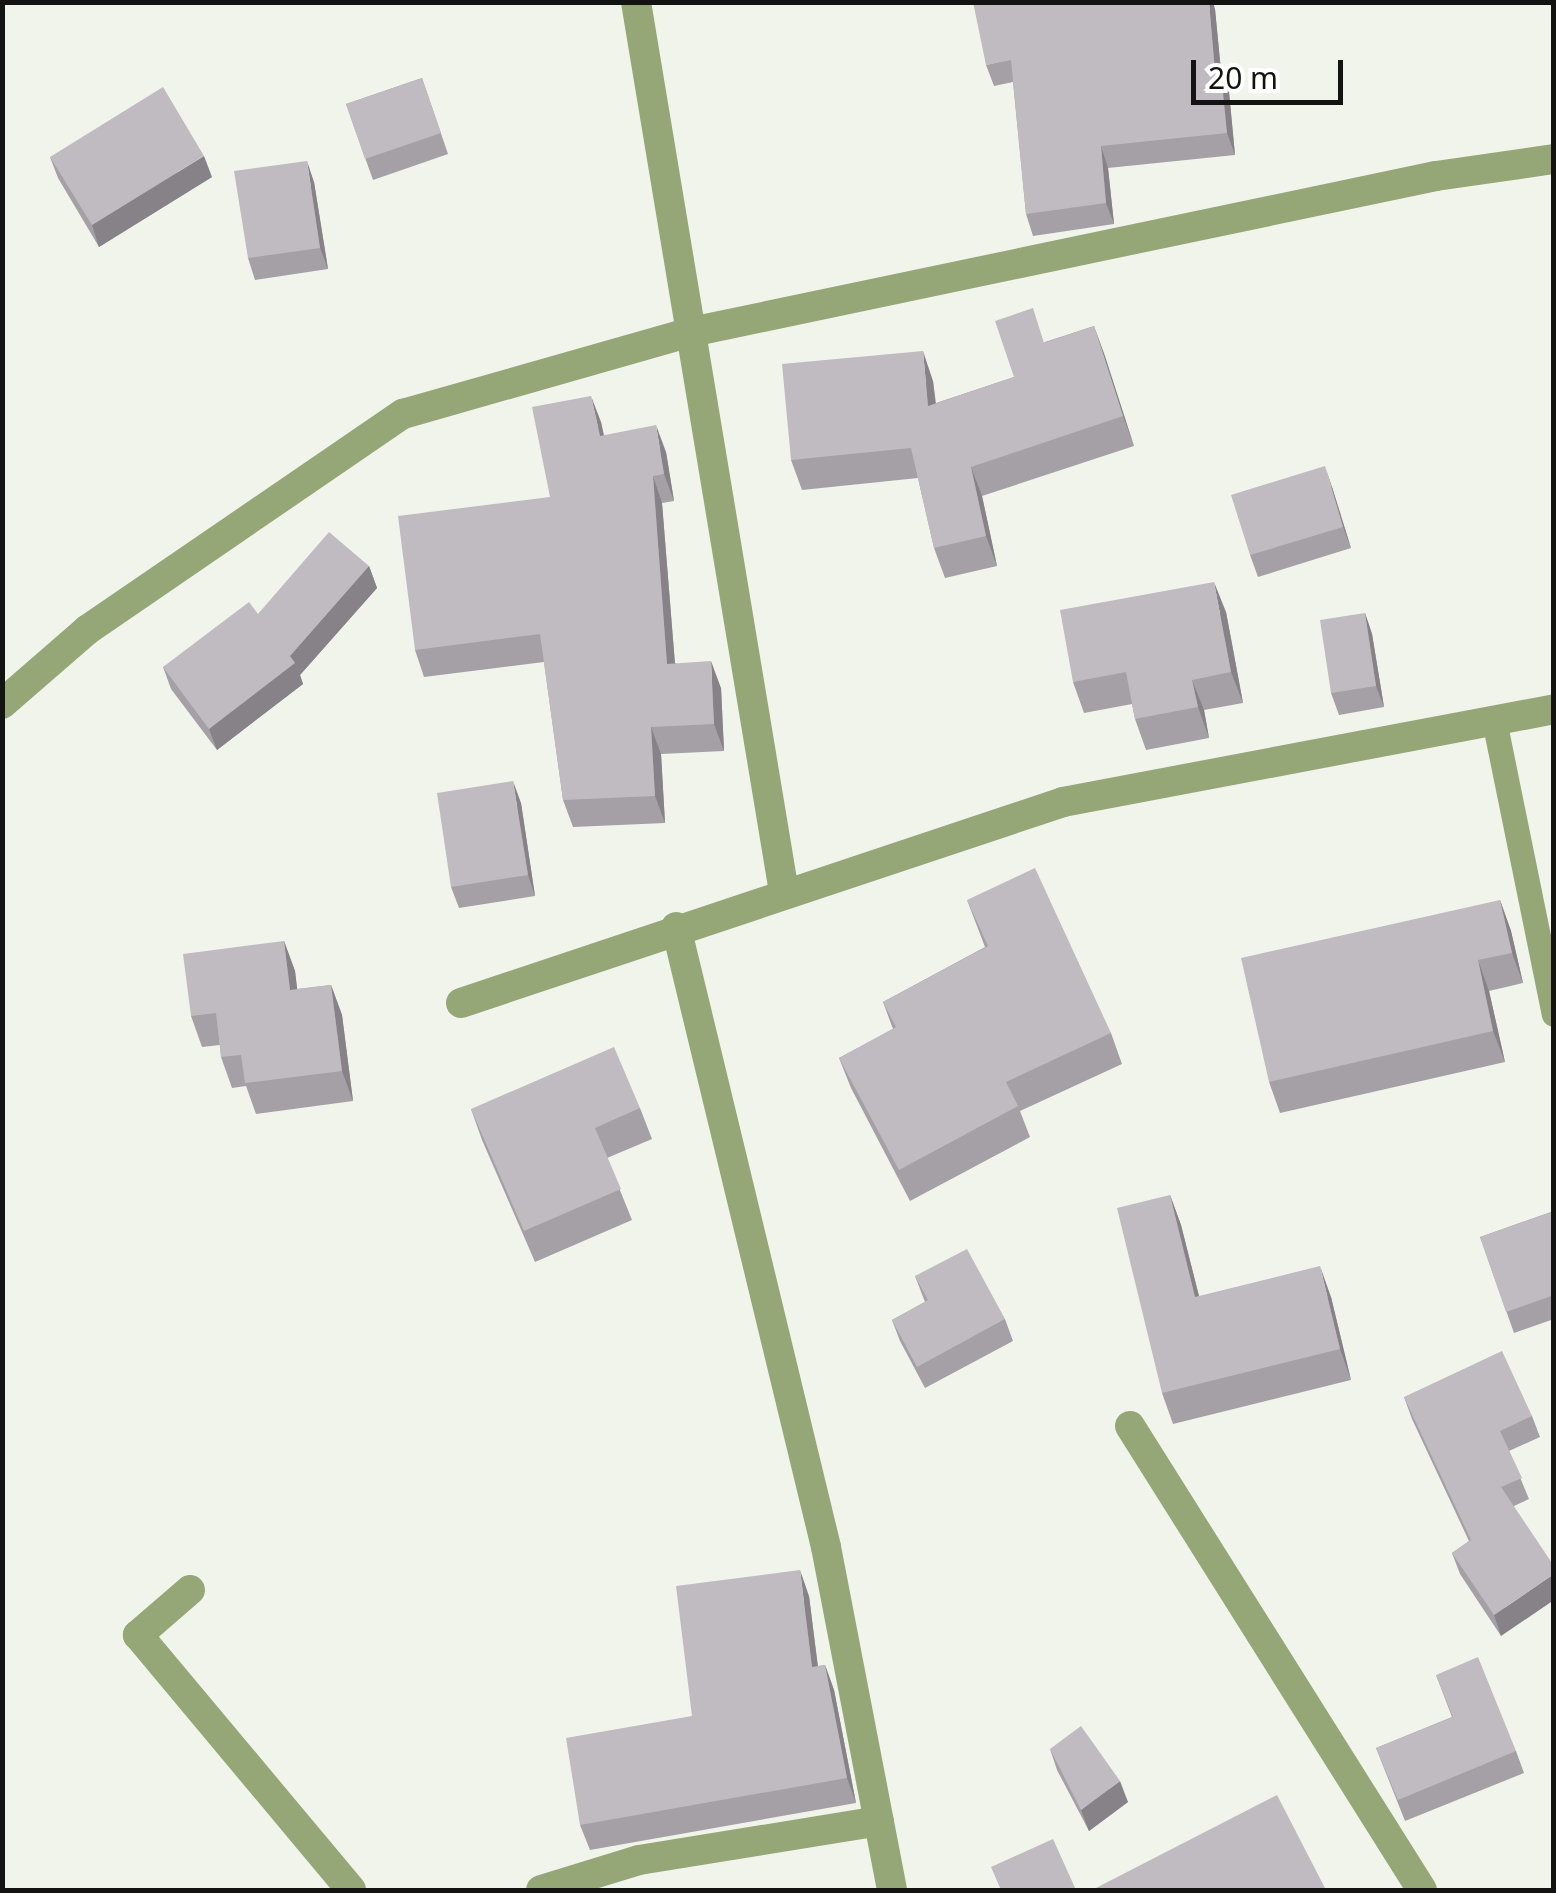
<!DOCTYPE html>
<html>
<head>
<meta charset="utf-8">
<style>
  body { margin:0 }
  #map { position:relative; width:1556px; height:1893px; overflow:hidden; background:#f1f4eb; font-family:"Noto Sans",sans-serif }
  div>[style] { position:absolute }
  .lane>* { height:25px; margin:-12.5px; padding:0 12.5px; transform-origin:12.5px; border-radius:12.5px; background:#95a777 }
  .street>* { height:30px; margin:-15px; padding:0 15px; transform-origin:15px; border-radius:15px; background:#95a777 }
  .wall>* { inset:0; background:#a5a0a6 }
  .shaded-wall>* { inset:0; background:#868287 }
  .building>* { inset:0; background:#c0bac1 }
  span { translate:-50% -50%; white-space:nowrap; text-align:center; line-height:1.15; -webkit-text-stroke:9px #fff; paint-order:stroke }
  .frame { position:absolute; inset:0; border:5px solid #131411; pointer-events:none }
  .scale { position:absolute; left:1191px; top:60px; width:152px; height:45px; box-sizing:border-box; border:5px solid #131411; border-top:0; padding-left:12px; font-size:30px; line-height:35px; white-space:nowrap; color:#131411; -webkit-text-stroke:8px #fff; paint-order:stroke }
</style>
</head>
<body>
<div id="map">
  <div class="lane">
    <div style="left:1494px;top:720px;width:300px;rotate:78.5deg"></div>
  </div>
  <div class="street">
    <div style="left:636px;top:2px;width:902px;rotate:80.56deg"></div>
    <div style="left:2px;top:704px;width:113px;rotate:-41deg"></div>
    <div style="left:87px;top:630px;width:383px;rotate:-34.4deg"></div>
    <div style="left:403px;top:414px;width:299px;rotate:-15.9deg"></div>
    <div style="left:691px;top:332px;width:761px;rotate:-11.83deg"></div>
    <div style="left:1436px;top:176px;width:119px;rotate:-8.2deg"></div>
    <div style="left:676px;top:927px;width:638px;rotate:76.4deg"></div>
    <div style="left:826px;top:1547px;width:349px;rotate:79.1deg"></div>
    <div style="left:461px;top:1003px;width:635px;rotate:-18.46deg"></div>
    <div style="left:1063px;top:802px;width:500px;rotate:-10.7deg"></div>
    <div style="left:1130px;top:1426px;width:548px;rotate:57.82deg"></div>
    <div style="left:190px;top:1590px;width:69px;rotate:139.1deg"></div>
    <div style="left:138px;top:1635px;width:332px;rotate:50.1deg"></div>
    <div style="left:541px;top:1890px;width:102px;rotate:-17deg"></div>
    <div style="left:639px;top:1860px;width:243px;rotate:-9.2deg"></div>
  </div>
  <div class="wall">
    <div style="clip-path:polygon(1215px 9px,1221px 71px,1229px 92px,1235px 155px,1108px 168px,1114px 224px,1033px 236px,1026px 214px,1013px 82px,994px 86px,986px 65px)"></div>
    <div style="clip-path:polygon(422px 78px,448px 154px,373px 180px,346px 104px)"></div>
    <div style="clip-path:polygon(50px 157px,212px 177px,99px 247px,58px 178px)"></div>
    <div style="clip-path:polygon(314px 182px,328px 269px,255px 280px,248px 258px)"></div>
    <div style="clip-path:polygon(1094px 326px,1134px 446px,982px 496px,997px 566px,945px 578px,934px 548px,918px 478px,802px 490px,791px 460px,933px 381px,936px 403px,1014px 377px,1045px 342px)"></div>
    <div style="clip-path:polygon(601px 422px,604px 435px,666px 452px,674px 501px,662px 503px,675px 663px,721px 688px,724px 751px,661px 754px,665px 823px,573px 827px,563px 800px,544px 662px,424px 677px,415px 650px,550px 497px)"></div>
    <div style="clip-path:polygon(1332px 487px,1351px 548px,1258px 577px,1250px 555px)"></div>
    <div style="clip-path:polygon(369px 566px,377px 588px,300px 675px,303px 684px,217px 750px,171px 689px,163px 667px,258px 614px)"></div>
    <div style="clip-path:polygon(1226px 612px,1243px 703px,1204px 710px,1209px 738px,1146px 750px,1135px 719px,1132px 704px,1084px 713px,1073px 682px)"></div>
    <div style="clip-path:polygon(1365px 613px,1372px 634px,1384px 707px,1339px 715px,1331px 693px)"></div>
    <div style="clip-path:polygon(521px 803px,535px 896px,459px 908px,451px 887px)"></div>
    <div style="clip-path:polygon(967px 900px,1111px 1033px,1122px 1064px,1020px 1111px,1030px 1137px,910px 1201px,851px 1088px,839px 1058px,893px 1029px,883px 1002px,985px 947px)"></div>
    <div style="clip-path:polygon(1500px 900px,1511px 931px,1523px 983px,1489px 991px,1505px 1062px,1280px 1113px,1269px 1082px)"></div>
    <div style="clip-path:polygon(284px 941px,295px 971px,297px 989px,331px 985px,342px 1015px,353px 1101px,256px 1114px,246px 1086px,232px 1088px,221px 1057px,220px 1045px,202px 1047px,191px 1016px)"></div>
    <div style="clip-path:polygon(640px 1108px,652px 1139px,607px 1158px,632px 1220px,535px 1262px,482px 1140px,471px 1109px)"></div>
    <div style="clip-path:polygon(1170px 1195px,1181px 1225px,1199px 1296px,1331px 1297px,1351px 1380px,1173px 1424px,1162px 1393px)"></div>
    <div style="clip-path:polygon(1554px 1211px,1554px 1319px,1514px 1333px,1480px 1237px)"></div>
    <div style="clip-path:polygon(915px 1276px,1005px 1319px,1013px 1341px,925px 1388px,900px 1341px,892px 1320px,925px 1302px)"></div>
    <div style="clip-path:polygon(1404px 1397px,1532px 1416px,1540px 1437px,1509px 1451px,1529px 1499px,1514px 1506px,1501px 1636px,1460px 1574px,1452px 1553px,1469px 1541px,1412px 1419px)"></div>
    <div style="clip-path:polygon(809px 1596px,818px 1666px,825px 1665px,834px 1690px,856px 1803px,590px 1850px,580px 1825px,692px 1716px)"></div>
    <div style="clip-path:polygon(1436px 1675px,1516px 1751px,1524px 1773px,1405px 1821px,1376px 1748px,1452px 1717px)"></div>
    <div style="clip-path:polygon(1050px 1749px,1128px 1802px,1089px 1831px,1057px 1770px)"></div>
  </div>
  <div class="shaded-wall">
    <div style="clip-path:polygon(1209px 2px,1213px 2px,1215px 9px,1221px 71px,1229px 92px,1235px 155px,1227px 133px,1215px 71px)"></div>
    <div style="clip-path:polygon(1101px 146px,1108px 168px,1114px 224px,1106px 203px)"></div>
    <div style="clip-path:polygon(204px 156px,212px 177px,99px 247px,92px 225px)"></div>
    <div style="clip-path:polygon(307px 161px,314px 182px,328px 269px,320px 248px)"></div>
    <div style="clip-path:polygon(1094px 326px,1105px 356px,1134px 446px,1123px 416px)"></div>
    <div style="clip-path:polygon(923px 351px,933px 381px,939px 436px,928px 406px)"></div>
    <div style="clip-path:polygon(591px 396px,601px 422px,609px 463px,600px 436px)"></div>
    <div style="clip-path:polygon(656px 425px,666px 452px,674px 501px,664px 474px)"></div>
    <div style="clip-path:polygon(1325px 466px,1332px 487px,1351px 548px,1343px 527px)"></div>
    <div style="clip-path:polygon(971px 467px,982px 496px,997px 566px,986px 536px)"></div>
    <div style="clip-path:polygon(653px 476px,662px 503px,677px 690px,667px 664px)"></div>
    <div style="clip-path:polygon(369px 566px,377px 588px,300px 675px,303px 684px,217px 750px,209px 729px,290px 656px)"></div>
    <div style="clip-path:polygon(1214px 582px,1226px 612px,1243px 703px,1231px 672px)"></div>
    <div style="clip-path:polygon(1365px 613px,1372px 634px,1384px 707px,1376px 686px)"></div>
    <div style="clip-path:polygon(711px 661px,721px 688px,724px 751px,714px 724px)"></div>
    <div style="clip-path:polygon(1192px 680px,1204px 710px,1209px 738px,1198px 707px)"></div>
    <div style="clip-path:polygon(651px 727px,661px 754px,665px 823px,655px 796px)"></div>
    <div style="clip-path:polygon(513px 781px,521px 803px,535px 896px,528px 875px)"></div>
    <div style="clip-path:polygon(1500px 900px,1511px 931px,1523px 983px,1512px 953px)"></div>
    <div style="clip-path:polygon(284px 941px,295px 971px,301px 1020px,290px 990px)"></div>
    <div style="clip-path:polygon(1478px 960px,1489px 991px,1505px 1062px,1493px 1031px)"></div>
    <div style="clip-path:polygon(331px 985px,342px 1015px,353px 1101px,342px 1071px)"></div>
    <div style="clip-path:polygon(1170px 1195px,1181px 1225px,1207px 1328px,1195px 1297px)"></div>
    <div style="clip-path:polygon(1320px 1266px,1331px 1297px,1351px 1380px,1340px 1349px)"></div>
    <div style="clip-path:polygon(800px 1570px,809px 1596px,821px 1693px,812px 1667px)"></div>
    <div style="clip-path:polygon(1554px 1574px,1554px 1600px,1501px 1636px,1494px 1615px)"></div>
    <div style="clip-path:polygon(825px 1665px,834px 1690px,856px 1803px,847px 1778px)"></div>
    <div style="clip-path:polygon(1120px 1781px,1128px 1802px,1089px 1831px,1081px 1810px)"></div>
  </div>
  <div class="building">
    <div style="clip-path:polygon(973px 2px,1209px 2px,1215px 71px,1221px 71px,1227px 133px,1101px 146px,1106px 203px,1026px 214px,1011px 60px,986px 65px)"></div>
    <div style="clip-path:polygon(422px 78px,441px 133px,365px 159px,346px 104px)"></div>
    <div style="clip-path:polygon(163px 87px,204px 156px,92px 225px,50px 157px)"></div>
    <div style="clip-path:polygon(307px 161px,320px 248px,248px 258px,234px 171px)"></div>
    <div style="clip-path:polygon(1033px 308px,1044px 343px,1094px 326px,1123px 416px,971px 467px,986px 536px,934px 548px,911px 448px,791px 460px,782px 364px,923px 351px,928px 406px,1014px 377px,995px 321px)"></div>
    <div style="clip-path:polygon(591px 396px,600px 436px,656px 425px,664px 474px,653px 476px,667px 664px,711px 661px,714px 724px,651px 727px,655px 796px,563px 800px,540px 634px,415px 650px,398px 516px,550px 497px,532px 407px)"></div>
    <div style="clip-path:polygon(1325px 466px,1343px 527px,1250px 555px,1231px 495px)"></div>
    <div style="clip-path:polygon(329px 532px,369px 566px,290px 656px,295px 663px,209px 729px,163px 667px,249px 602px,258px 614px)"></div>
    <div style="clip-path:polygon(1214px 582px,1231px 672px,1192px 680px,1198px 707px,1135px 719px,1126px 672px,1073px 682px,1060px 610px)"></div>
    <div style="clip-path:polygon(1365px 613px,1376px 686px,1331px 693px,1320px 620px)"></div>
    <div style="clip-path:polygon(513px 781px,528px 875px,451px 887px,437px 793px)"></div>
    <div style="clip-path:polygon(1035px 868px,1111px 1033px,1006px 1082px,1018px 1106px,899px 1170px,839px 1058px,896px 1027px,883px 1002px,988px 946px,967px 900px)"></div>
    <div style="clip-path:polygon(1500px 900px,1512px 953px,1478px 960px,1493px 1031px,1269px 1082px,1241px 958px)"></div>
    <div style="clip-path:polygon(284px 941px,290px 990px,331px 985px,342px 1071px,245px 1083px,241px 1055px,221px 1057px,216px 1013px,191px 1016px,183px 954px)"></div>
    <div style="clip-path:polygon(614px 1047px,640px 1108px,595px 1128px,621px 1189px,524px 1231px,471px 1109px)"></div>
    <div style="clip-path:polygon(1170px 1195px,1195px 1297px,1320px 1266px,1340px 1349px,1162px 1393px,1117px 1208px)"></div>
    <div style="clip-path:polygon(1554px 1211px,1554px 1295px,1506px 1312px,1480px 1237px)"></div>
    <div style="clip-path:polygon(967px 1249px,1005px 1319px,917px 1367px,892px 1320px,928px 1300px,915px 1276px)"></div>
    <div style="clip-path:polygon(1502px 1351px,1532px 1416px,1500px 1431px,1522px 1478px,1501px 1487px,1554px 1566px,1554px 1574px,1494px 1615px,1452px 1553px,1471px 1540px,1404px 1397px)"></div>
    <div style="clip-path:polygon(800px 1570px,812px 1667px,825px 1665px,847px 1778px,580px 1825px,566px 1738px,692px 1716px,676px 1586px)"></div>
    <div style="clip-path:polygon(1478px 1657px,1516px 1751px,1398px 1800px,1376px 1748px,1453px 1717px,1436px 1675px)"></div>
    <div style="clip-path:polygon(1081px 1726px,1120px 1781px,1081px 1810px,1050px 1749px)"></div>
    <div style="clip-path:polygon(1277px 1795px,1326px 1890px,1092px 1890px)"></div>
    <div style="clip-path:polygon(1053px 1839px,1076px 1890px,1001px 1890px,991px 1867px)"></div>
  </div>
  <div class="frame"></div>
  <div class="scale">20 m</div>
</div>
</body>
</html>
